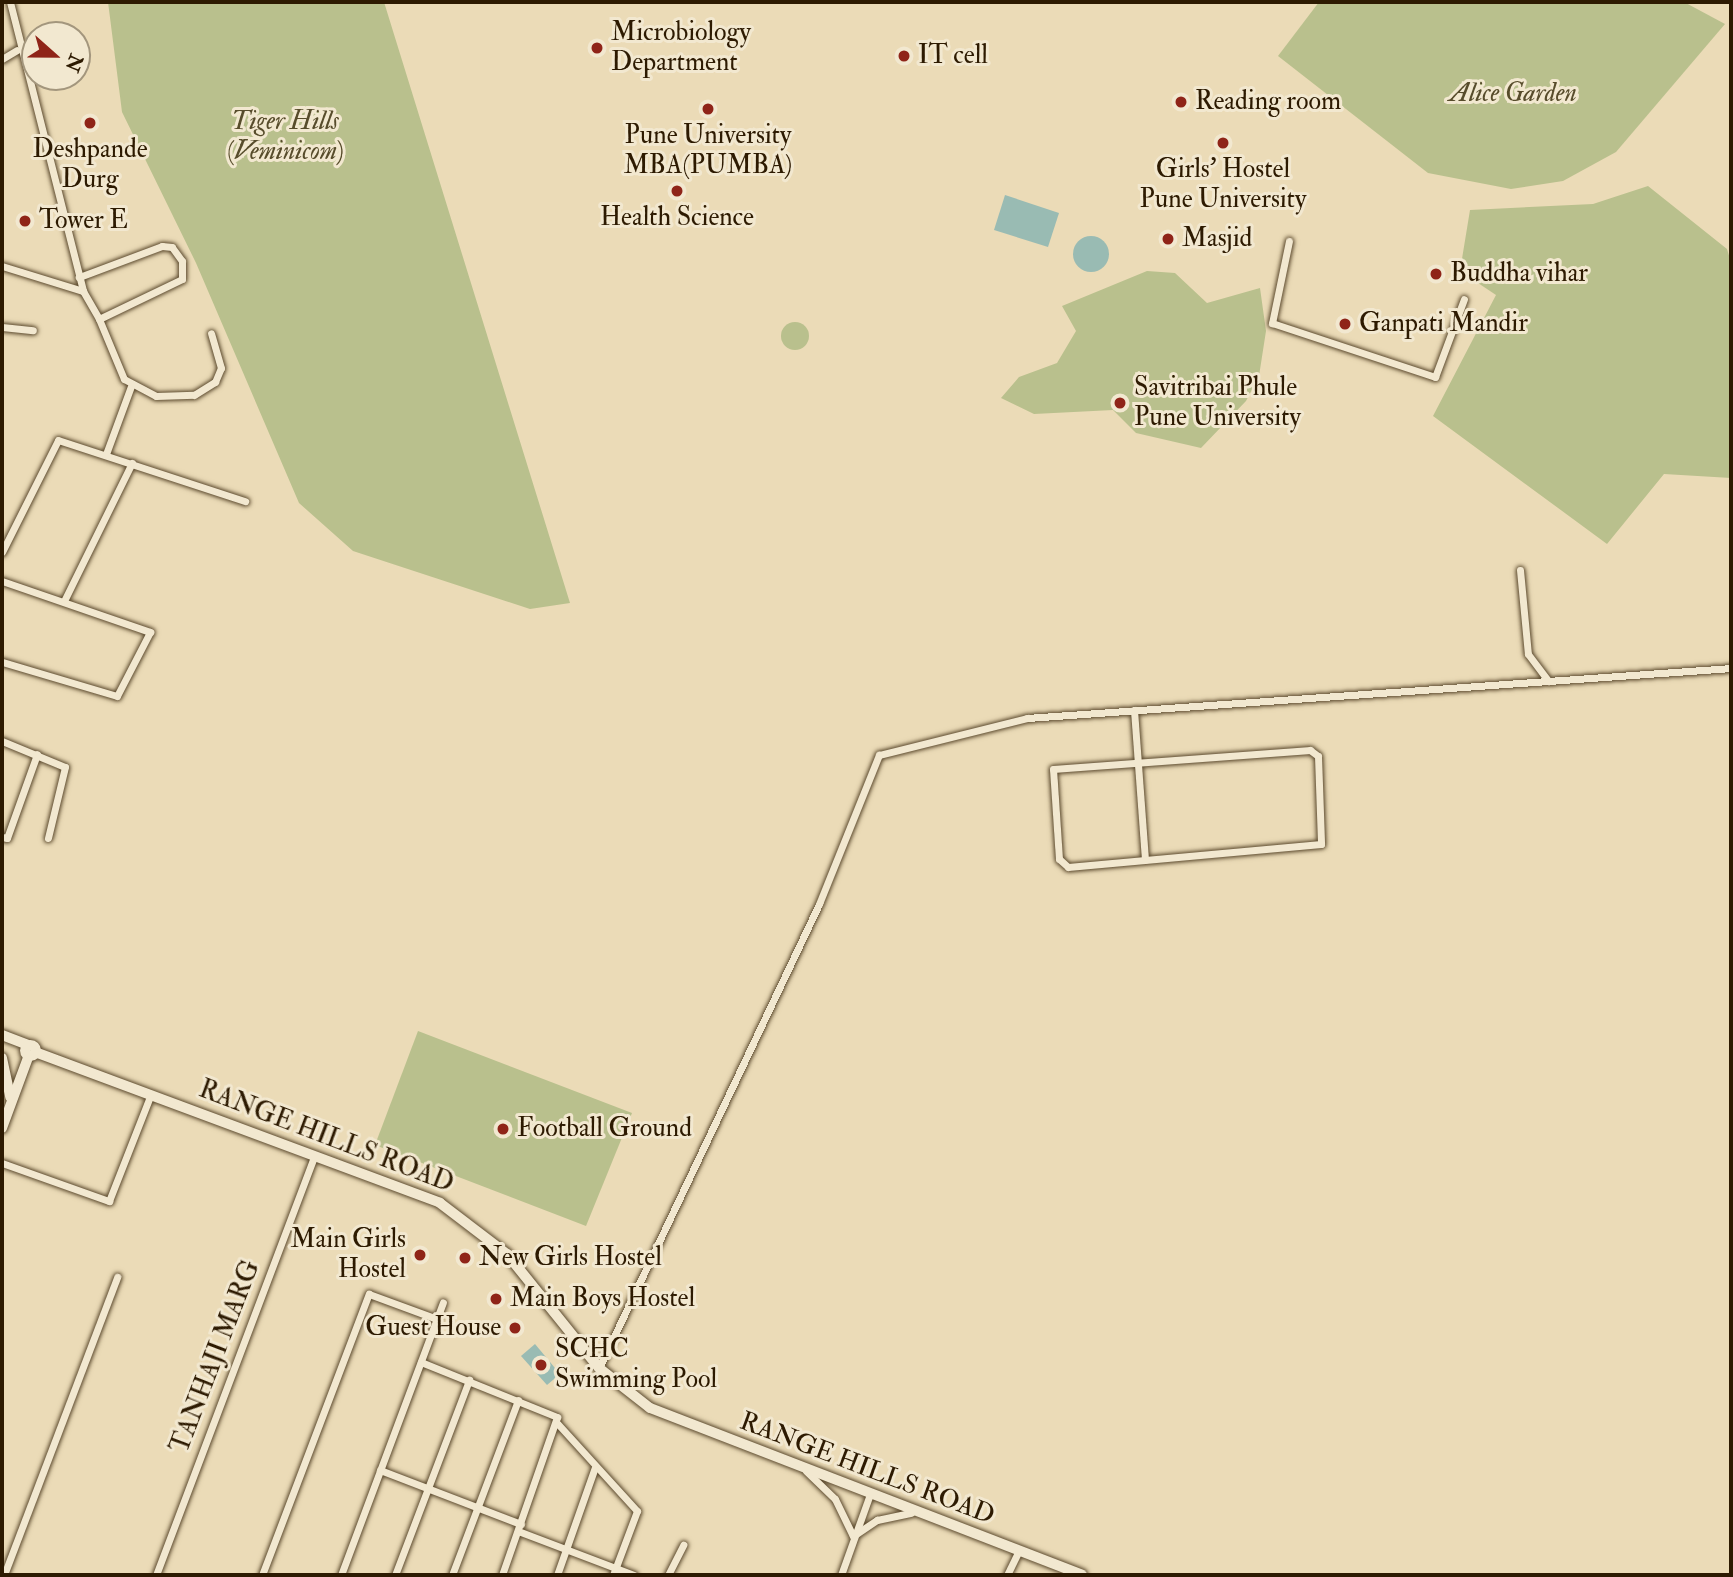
<!DOCTYPE html>
<html>
<head>
<meta charset="utf-8">
<style>
  body { margin:0 }
  #map { position:relative; width:1733px; height:1577px; overflow:hidden; background:#ebdbb7; font-family:"IM FELL Double Pica",serif }
  div>[style] { position:absolute }
  .green>* { inset:0; background:#b9c08d }
  .round { border-radius:50% }
  .water>* { inset:0; background:#99bbb3 }
  .roads { filter:drop-shadow(0 0 2px #5c4a2e) drop-shadow(0 0 2px #5c4a2e) }
  .street>* { height:7px; margin:-3.5px; padding:0 3.5px; transform-origin:3.5px; border-radius:3.5px; background:#f2e8d0 }
  .secondary>* { height:10px; margin:-5px; padding:0 5px; transform-origin:5px; border-radius:5px; background:#f2e8d0 }
  .secondary>.ring { margin:-5px; padding:0; box-sizing:content-box; background:none; border:10px solid #f2e8d0; border-radius:50% }
  .dots>* { width:19px; height:19px; translate:-50% -50%; box-sizing:border-box; border:4px solid #f2e8d0; border-radius:50% }
  span { translate:-50% -50%; white-space:nowrap; text-align:center; line-height:1.15; -webkit-text-stroke:6px #f2e8d0; paint-order:stroke }
  .poi-label { font-size:26px; color:#2d1a01 }
  .left { translate:0 -50%; text-align:left }
  .right { translate:-100% -50%; text-align:right }
  .park-label { font-size:26px; color:#574c2b; font-style:italic }
  .street-label { font-size:26px; color:#2d1a01 }
  .frame { position:absolute; inset:0; border:4px solid #2d1a01; pointer-events:none }
  .north { position:absolute; left:21px; top:21px; width:70px; height:70px; box-sizing:border-box; background:#f2e8d0; border:2px solid #a3967d; border-radius:50%; rotate:111deg; font-size:19px; font-weight:700; line-height:28px; text-align:center; color:#2d1a01 }
  .north::after { content:''; display:block; margin:auto; width:24px; height:32px; background:#8f2418; clip-path:polygon(50% 0,100% 100%,50% 72%,0 100%) }
</style>
</head>
<body>
<div id="map">
  <div class="green">
    <div style="clip-path:polygon(108px 2px,384px 2px,570px 603px,530px 609px,353px 551px,299px 503px,196px 263px,122px 112px)"></div>
    <div style="clip-path:polygon(1319px 2px,1684px 2px,1725px 24px,1616px 152px,1563px 181px,1511px 189px,1428px 173px,1278px 56px)"></div>
    <div style="clip-path:polygon(1648px 186px,1727px 249px,1731px 262px,1731px 478px,1664px 474px,1607px 544px,1433px 416px,1496px 295px,1460px 271px,1470px 210px,1593px 204px)"></div>
    <div style="clip-path:polygon(1147px 271px,1175px 273px,1207px 303px,1260px 288px,1266px 331px,1259px 376px,1246px 401px,1201px 448px,1136px 433px,1113px 410px,1034px 414px,1001px 398px,1019px 377px,1057px 363px,1076px 331px,1062px 306px)"></div>
    <div class="round" style="left:781px;top:322px;width:28px;height:28px"></div>
    <div style="clip-path:polygon(418px 1031px,632px 1113px,586px 1226px,375px 1145px)"></div>
  </div>
  <div class="water">
    <div style="clip-path:polygon(1005px 195px,1059px 213px,1048px 247px,994px 230px)"></div>
    <div class="round" style="left:1073px;top:236px;width:36px;height:36px"></div>
    <div style="clip-path:polygon(535px 1344px,560px 1374px,547px 1385px,521px 1356px)"></div>
  </div>
  <div class="roads">
    <div class="street">
      <div style="left:10px;top:2px;width:298px;rotate:75.8deg"></div>
      <div style="left:2px;top:59px;width:17px;rotate:-31deg"></div>
      <div style="left:1289px;top:241px;width:84px;rotate:101.7deg"></div>
      <div style="left:1272px;top:323px;width:172px;rotate:18.3deg"></div>
      <div style="left:1435px;top:377px;width:83px;rotate:-69.6deg"></div>
      <div style="left:2px;top:266px;width:85px;rotate:17.2deg"></div>
      <div style="left:83px;top:291px;width:32px;rotate:60deg"></div>
      <div style="left:99px;top:319px;width:92px;rotate:-25.7deg"></div>
      <div style="left:182px;top:279px;width:18px;rotate:-90deg"></div>
      <div style="left:182px;top:261px;width:17px;rotate:-126deg"></div>
      <div style="left:172px;top:247px;width:10px;rotate:-174deg"></div>
      <div style="left:162px;top:246px;width:89px;rotate:159.5deg"></div>
      <div style="left:99px;top:319px;width:65px;rotate:67.4deg"></div>
      <div style="left:124px;top:379px;width:36px;rotate:28deg"></div>
      <div style="left:156px;top:396px;width:38px;rotate:-2deg"></div>
      <div style="left:194px;top:395px;width:25px;rotate:-32deg"></div>
      <div style="left:215px;top:382px;width:15px;rotate:-67deg"></div>
      <div style="left:221px;top:368px;width:36px;rotate:-106deg"></div>
      <div style="left:2px;top:327px;width:31px;rotate:6deg"></div>
      <div style="left:106px;top:454px;width:72px;rotate:-69.8deg"></div>
      <div style="left:2px;top:552px;width:125px;rotate:-63.4deg"></div>
      <div style="left:58px;top:440px;width:197px;rotate:18.1deg"></div>
      <div style="left:1520px;top:570px;width:84px;rotate:84.6deg"></div>
      <div style="left:1528px;top:654px;width:34px;rotate:53deg"></div>
      <div style="left:2px;top:581px;width:157px;rotate:19deg"></div>
      <div style="left:150px;top:632px;width:72px;rotate:117.3deg"></div>
      <div style="left:117px;top:696px;width:120px;rotate:-163.5deg"></div>
      <div style="left:64px;top:601px;width:154px;rotate:-63.8deg"></div>
      <div style="left:1134px;top:710px;width:150px;rotate:85.8deg"></div>
      <div style="left:2px;top:741px;width:68px;rotate:22.4deg"></div>
      <div style="left:65px;top:767px;width:73px;rotate:103.5deg"></div>
      <div style="left:1310px;top:750px;width:10px;rotate:37deg"></div>
      <div style="left:1318px;top:756px;width:88px;rotate:88deg"></div>
      <div style="left:1321px;top:844px;width:254px;rotate:174.8deg"></div>
      <div style="left:1068px;top:867px;width:12px;rotate:-138deg"></div>
      <div style="left:1059px;top:859px;width:90px;rotate:-93.8deg"></div>
      <div style="left:1053px;top:769px;width:258px;rotate:-4.2deg"></div>
      <div style="left:2px;top:837px;width:5px;rotate:11deg"></div>
      <div style="left:7px;top:838px;width:89px;rotate:-70.3deg"></div>
      <div style="left:2px;top:1163px;width:114px;rotate:19.6deg"></div>
      <div style="left:109px;top:1201px;width:115px;rotate:-68.6deg"></div>
      <div style="left:421px;top:1362px;width:147px;rotate:22deg"></div>
      <div style="left:557px;top:1417px;width:167px;rotate:109.2deg"></div>
      <div style="left:599px;top:1368px;width:514px;rotate:-64.63deg"></div>
      <div style="left:819px;top:904px;width:161px;rotate:-68.1deg"></div>
      <div style="left:879px;top:755px;width:153px;rotate:-14deg"></div>
      <div style="left:1027px;top:718px;width:706px;rotate:-4.06deg"></div>
      <div style="left:557px;top:1423px;width:119px;rotate:47.7deg"></div>
      <div style="left:637px;top:1511px;width:68px;rotate:110.6deg"></div>
      <div style="left:380px;top:1470px;width:151px;rotate:21deg"></div>
      <div style="left:806px;top:1471px;width:40px;rotate:44deg"></div>
      <div style="left:835px;top:1499px;width:41px;rotate:64.1deg"></div>
      <div style="left:853px;top:1536px;width:29px;rotate:-34deg"></div>
      <div style="left:877px;top:1520px;width:35px;rotate:-12deg"></div>
      <div style="left:518px;top:1531px;width:124px;rotate:20.8deg"></div>
      <div style="left:4px;top:1575px;width:319px;rotate:-69.2deg"></div>
      <div style="left:156px;top:1575px;width:449px;rotate:-69.3deg"></div>
      <div style="left:262px;top:1575px;width:301px;rotate:-69.2deg"></div>
      <div style="left:369px;top:1294px;width:72px;rotate:20.2deg"></div>
      <div style="left:341px;top:1575px;width:291px;rotate:-69.5deg"></div>
      <div style="left:395px;top:1575px;width:209px;rotate:-69.2deg"></div>
      <div style="left:452px;top:1575px;width:187px;rotate:-69.3deg"></div>
      <div style="left:557px;top:1575px;width:114px;rotate:-70.6deg"></div>
      <div style="left:668px;top:1575px;width:34px;rotate:-63deg"></div>
      <div style="left:841px;top:1575px;width:83px;rotate:-70.3deg"></div>
      <div style="left:1007px;top:1575px;width:25px;rotate:-64deg"></div>
    </div>
    <div class="secondary">
      <div style="left:2px;top:1035px;width:28px;rotate:21deg"></div>
      <div class="ring" style="left:24.5px;top:1044.5px;width:1px;height:1px"></div>
      <div style="left:35px;top:1052px;width:432px;rotate:20.4deg"></div>
      <div style="left:440px;top:1203px;width:84px;rotate:37.3deg"></div>
      <div style="left:507px;top:1254px;width:146px;rotate:51.1deg"></div>
      <div style="left:599px;top:1368px;width:65px;rotate:38.1deg"></div>
      <div style="left:650px;top:1408px;width:463px;rotate:21.1deg"></div>
      <div style="left:2px;top:1058px;width:40px;rotate:78deg"></div>
      <div style="left:2px;top:1128px;width:78px;rotate:-69.7deg"></div>
    </div>
  </div>
  <div class="dots">
    <div style="left:597px;top:48px;background:#8f2418"></div>
    <div style="left:904px;top:56px;background:#8f2418"></div>
    <div style="left:1181px;top:102px;background:#8f2418"></div>
    <div style="left:708px;top:109px;background:#8f2418"></div>
    <div style="left:90px;top:123px;background:#8f2418"></div>
    <div style="left:1223px;top:143px;background:#8f2418"></div>
    <div style="left:677px;top:191px;background:#8f2418"></div>
    <div style="left:25px;top:221px;background:#8f2418"></div>
    <div style="left:1168px;top:239px;background:#8f2418"></div>
    <div style="left:1436px;top:274px;background:#8f2418"></div>
    <div style="left:1345px;top:324px;background:#8f2418"></div>
    <div style="left:1120px;top:403px;background:#8f2418"></div>
    <div style="left:503px;top:1129px;background:#8f2418"></div>
    <div style="left:420px;top:1255px;background:#8f2418"></div>
    <div style="left:465px;top:1258px;background:#8f2418"></div>
    <div style="left:496px;top:1299px;background:#8f2418"></div>
    <div style="left:515px;top:1328px;background:#8f2418"></div>
    <div style="left:541px;top:1365px;background:#8f2418"></div>
  </div>
  <div class="poi-label">
    <span class="left" style="left:611px;top:48px">Microbiology<br>Department</span>
    <span class="left" style="left:918px;top:56px">IT cell</span>
    <span class="left" style="left:1195px;top:102px">Reading room</span>
    <span style="left:708px;top:151px">Pune University<br>MBA(PUMBA)</span>
    <span style="left:90px;top:165px">Deshpande<br>Durg</span>
    <span style="left:1223px;top:185px">Girls' Hostel<br>Pune University</span>
    <span style="left:677px;top:218px">Health Science</span>
    <span class="left" style="left:39px;top:221px">Tower E</span>
    <span class="left" style="left:1182px;top:239px">Masjid</span>
    <span class="left" style="left:1450px;top:274px">Buddha vihar</span>
    <span class="left" style="left:1359px;top:324px">Ganpati Mandir</span>
    <span class="left" style="left:1134px;top:403px">Savitribai Phule<br>Pune University</span>
    <span class="left" style="left:517px;top:1129px">Football Ground</span>
    <span class="right" style="left:406px;top:1255px">Main Girls<br>Hostel</span>
    <span class="left" style="left:479px;top:1258px">New Girls Hostel</span>
    <span class="left" style="left:510px;top:1299px">Main Boys Hostel</span>
    <span class="right" style="left:501px;top:1328px">Guest House</span>
    <span class="left" style="left:555px;top:1365px">SCHC<br>Swimming Pool</span>
  </div>
  <div class="park-label">
    <span style="left:1513px;top:94px">Alice Garden</span>
    <span style="left:285px;top:137px">Tiger Hills<br>(Veminicom)</span>
  </div>
  <div class="street-label">
    <span style="left:326px;top:1137px;rotate:21deg">RANGE HILLS ROAD</span>
    <span style="left:216px;top:1357px;rotate:-69deg">TANHAJI MARG</span>
    <span style="left:867px;top:1469px;rotate:21deg">RANGE HILLS ROAD</span>
  </div>
  <div class="frame"></div>
  <div class="north">N</div>
</div>
</body>
</html>
